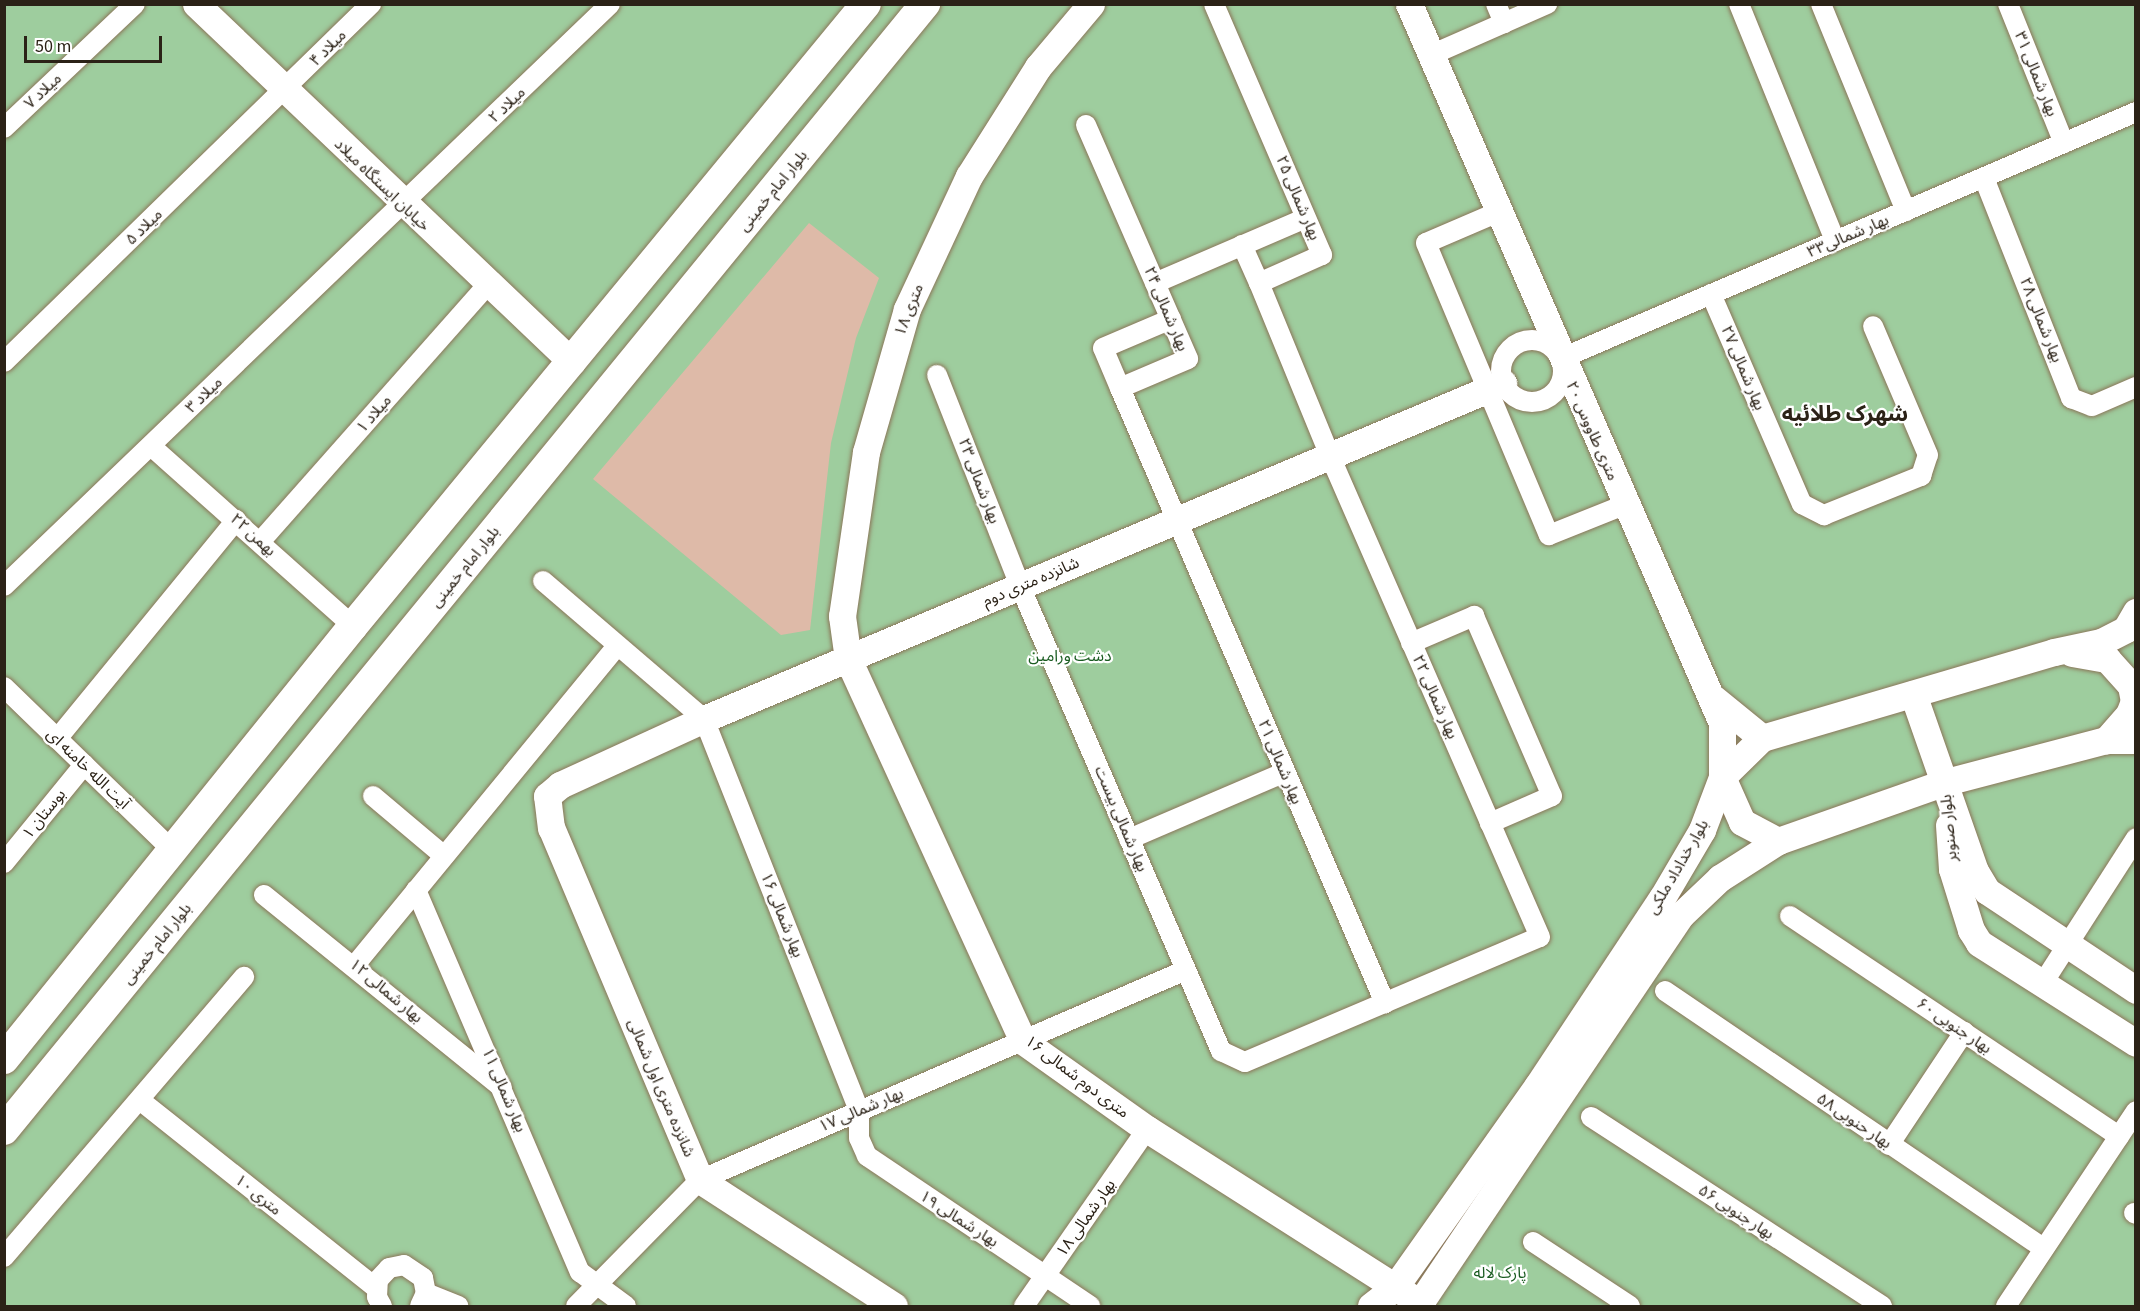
<!DOCTYPE html>
<html>
<head>
<meta charset="utf-8">
<style>
  body { margin:0 }
  #map { position:relative; width:2140px; height:1311px; overflow:hidden; background:#feefdd; font-family:"Source Sans 3","Noto Sans Arabic",sans-serif }
  div>[style] { position:absolute }
  .green>* { inset:0; background:#9ecd9e }
  .building>* { inset:0; background:#debaa8 }
  .roads { filter:drop-shadow(0 0 2px #8b7659) drop-shadow(0 0 2px #8b7659) }
  .street>* { height:20px; margin:-10px; padding:0 10px; transform-origin:10px; border-radius:10px; background:#fff }
  .street>.ring { margin:-10px; padding:0; box-sizing:content-box; background:none; border:20px solid #fff; border-radius:50% }
  .secondary>* { height:27px; margin:-13.5px; padding:0 13.5px; transform-origin:13.5px; border-radius:13.5px; background:#fff }
  .primary>* { height:30px; margin:-15px; padding:0 15px; transform-origin:15px; border-radius:15px; background:#fff }
  span { translate:-50% -50%; white-space:nowrap; text-align:center; line-height:1.15; -webkit-text-stroke:4.5px #fff; paint-order:stroke }
  .street-label { font-size:16px; color:#2b2217 }
  .park-label { font-size:16px; color:#1a5c21 }
  .district-label { font-size:22px; color:#2b2217; font-weight:700 }
  .frame { position:absolute; inset:0; border:6px solid #2b2217; pointer-events:none }
  .scale { position:absolute; left:24px; top:36px; width:138px; height:27px; box-sizing:border-box; border:3px solid #2b2217; border-top:0; padding-left:8px; font-size:18px; line-height:21px; white-space:nowrap; color:#2b2217; -webkit-text-stroke:4px #fff; paint-order:stroke }
</style>
</head>
<body>
<div id="map">
  <div class="green">
    <div style="clip-path:polygon(4px 5px,2135px 5px,2135px 1306px,5px 1306px)"></div>
  </div>
  <div class="building">
    <div style="clip-path:polygon(809px 223px,879px 278px,856px 338px,831px 443px,810px 630px,781px 635px,593px 479px)"></div>
  </div>
  <div class="roads">
    <div class="street">
      <div style="left:1496px;top:4px;width:21px;rotate:67deg"></div>
      <div style="left:1739px;top:4px;width:256px;rotate:67.9deg"></div>
      <div style="left:1821px;top:4px;width:224px;rotate:67.7deg"></div>
      <div style="left:2008px;top:4px;width:150px;rotate:68.1deg"></div>
      <div style="left:1431px;top:55px;width:127px;rotate:-23.7deg"></div>
      <div style="left:1086px;top:125px;width:255px;rotate:66.4deg"></div>
      <div style="left:1188px;top:359px;width:74px;rotate:156.9deg"></div>
      <div style="left:1120px;top:388px;width:670px;rotate:66.69deg"></div>
      <div style="left:4px;top:128px;width:180px;rotate:-43.4deg"></div>
      <div style="left:1984px;top:178px;width:237px;rotate:68.4deg"></div>
      <div style="left:2071px;top:398px;width:22px;rotate:21deg"></div>
      <div style="left:2092px;top:406px;width:48px;rotate:-23.4deg"></div>
      <div style="left:1496px;top:213px;width:76px;rotate:156.8deg"></div>
      <div style="left:1426px;top:243px;width:317px;rotate:67.2deg"></div>
      <div style="left:1549px;top:535px;width:81px;rotate:-21.8deg"></div>
      <div style="left:1242px;top:245px;width:42px;rotate:65.9deg"></div>
      <div style="left:1155px;top:283px;width:164px;rotate:-23.3deg"></div>
      <div style="left:1711px;top:294px;width:229px;rotate:66.6deg"></div>
      <div style="left:1802px;top:504px;width:25px;rotate:27deg"></div>
      <div style="left:1824px;top:515px;width:105px;rotate:-21.9deg"></div>
      <div style="left:1921px;top:476px;width:22px;rotate:-72deg"></div>
      <div style="left:1928px;top:455px;width:140px;rotate:-113.1deg"></div>
      <div class="ring" style="left:1501px;top:340px;width:42px;height:42px"></div>
      <div style="left:1560px;top:359px;width:627px;rotate:-23.21deg"></div>
      <div style="left:4px;top:362px;width:513px;rotate:-44.29deg"></div>
      <div style="left:937px;top:375px;width:227px;rotate:68.5deg"></div>
      <div style="left:1020px;top:586px;width:507px;rotate:66.62deg"></div>
      <div style="left:1221px;top:1051px;width:26px;rotate:25deg"></div>
      <div style="left:1245px;top:1062px;width:320px;rotate:-23deg"></div>
      <div style="left:1540px;top:937px;width:525px;rotate:-113.59deg"></div>
      <div style="left:1330px;top:456px;width:187px;rotate:-112.3deg"></div>
      <div style="left:1259px;top:283px;width:69px;rotate:-24deg"></div>
      <div style="left:1322px;top:255px;width:273px;rotate:-113.3deg"></div>
      <div style="left:1120px;top:388px;width:43px;rotate:-113deg"></div>
      <div style="left:1103px;top:348px;width:74px;rotate:-23.1deg"></div>
      <div style="left:151px;top:446px;width:271px;rotate:41.7deg"></div>
      <div style="left:260px;top:542px;width:343px;rotate:-48.5deg"></div>
      <div style="left:543px;top:581px;width:212px;rotate:40.6deg"></div>
      <div style="left:704px;top:719px;width:422px;rotate:68.4deg"></div>
      <div style="left:859px;top:1111px;width:27px;rotate:90deg"></div>
      <div style="left:859px;top:1138px;width:20px;rotate:66deg"></div>
      <div style="left:867px;top:1156px;width:269px;rotate:33.9deg"></div>
      <div style="left:4px;top:586px;width:840px;rotate:-43.84deg"></div>
      <div style="left:1411px;top:643px;width:69px;rotate:-23.2deg"></div>
      <div style="left:1474px;top:616px;width:196px;rotate:66.6deg"></div>
      <div style="left:1552px;top:796px;width:68px;rotate:156.5deg"></div>
      <div style="left:4px;top:687px;width:234px;rotate:44.1deg"></div>
      <div style="left:57px;top:739px;width:283px;rotate:-50.7deg"></div>
      <div style="left:373px;top:796px;width:93px;rotate:40.2deg"></div>
      <div style="left:1129px;top:839px;width:170px;rotate:-23.2deg"></div>
      <div style="left:4px;top:863px;width:127px;rotate:-50.8deg"></div>
      <div style="left:416px;top:890px;width:416px;rotate:66.8deg"></div>
      <div style="left:580px;top:1272px;width:57px;rotate:36.5deg"></div>
      <div style="left:264px;top:895px;width:306px;rotate:39deg"></div>
      <div style="left:1790px;top:916px;width:396px;rotate:33.8deg"></div>
      <div style="left:355px;top:965px;width:413px;rotate:-50.6deg"></div>
      <div style="left:2043px;top:983px;width:172px;rotate:-57.3deg"></div>
      <div style="left:1665px;top:991px;width:458px;rotate:34.2deg"></div>
      <div style="left:141px;top:1101px;width:300px;rotate:38.5deg"></div>
      <div style="left:1591px;top:1117px;width:347px;rotate:33deg"></div>
      <div style="left:1889px;top:1145px;width:136px;rotate:-56.4deg"></div>
      <div style="left:2134px;top:1213px;width:2px;rotate:27deg"></div>
      <div style="left:1533px;top:1242px;width:116px;rotate:33.4deg"></div>
      <div style="left:4px;top:1257px;width:369px;rotate:-49.4deg"></div>
      <div style="left:426px;top:1293px;width:35px;rotate:22deg"></div>
      <div style="left:382px;top:1306px;width:10px;rotate:-119deg"></div>
      <div style="left:377px;top:1297px;width:17px;rotate:-87deg"></div>
      <div style="left:378px;top:1280px;width:16px;rotate:-47deg"></div>
      <div style="left:389px;top:1268px;width:15px;rotate:-11deg"></div>
      <div style="left:404px;top:1265px;width:23px;rotate:34deg"></div>
      <div style="left:423px;top:1278px;width:15px;rotate:79deg"></div>
      <div style="left:426px;top:1293px;width:14px;rotate:115deg"></div>
      <div style="left:576px;top:1306px;width:177px;rotate:-45.5deg"></div>
      <div style="left:700px;top:1180px;width:529px;rotate:-23.37deg"></div>
      <div style="left:1024px;top:1306px;width:216px;rotate:-55.2deg"></div>
      <div style="left:2006px;top:1306px;width:234px;rotate:-56.3deg"></div>
    </div>
    <div class="secondary">
      <div style="left:196px;top:4px;width:519px;rotate:43.6deg"></div>
      <div style="left:1091px;top:4px;width:82px;rotate:130.1deg"></div>
      <div style="left:1038px;top:67px;width:129px;rotate:122.3deg"></div>
      <div style="left:969px;top:176px;width:147px;rotate:115deg"></div>
      <div style="left:907px;top:309px;width:149px;rotate:106deg"></div>
      <div style="left:866px;top:452px;width:166px;rotate:98.3deg"></div>
      <div style="left:842px;top:616px;width:43px;rotate:82.1deg"></div>
      <div style="left:848px;top:659px;width:420px;rotate:65.4deg"></div>
      <div style="left:1023px;top:1041px;width:152px;rotate:35.4deg"></div>
      <div style="left:1147px;top:1129px;width:326px;rotate:32.5deg"></div>
      <div style="left:1409px;top:4px;width:784px;rotate:66.48deg"></div>
      <div style="left:1722px;top:723px;width:54px;rotate:90deg"></div>
      <div style="left:1722px;top:777px;width:49px;rotate:66deg"></div>
      <div style="left:1742px;top:822px;width:41px;rotate:27.8deg"></div>
      <div style="left:2072px;top:653px;width:36px;rotate:10deg"></div>
      <div style="left:2107px;top:659px;width:36px;rotate:48deg"></div>
      <div style="left:2131px;top:686px;width:15px;rotate:79deg"></div>
      <div style="left:2134px;top:701px;width:14px;rotate:111deg"></div>
      <div style="left:2129px;top:714px;width:35px;rotate:131deg"></div>
      <div style="left:1913px;top:694px;width:188px;rotate:70.7deg"></div>
      <div style="left:1975px;top:871px;width:23px;rotate:59deg"></div>
      <div style="left:1987px;top:891px;width:179px;rotate:33.6deg"></div>
      <div style="left:1713px;top:698px;width:63px;rotate:39.2deg"></div>
      <div style="left:1949px;top:825px;width:44px;rotate:86.1deg"></div>
      <div style="left:1952px;top:869px;width:64px;rotate:72.7deg"></div>
      <div style="left:1971px;top:930px;width:15px;rotate:58deg"></div>
      <div style="left:1979px;top:943px;width:186px;rotate:32.5deg"></div>
      <div style="left:894px;top:1306px;width:231px;rotate:-147deg"></div>
      <div style="left:700px;top:1180px;width:382px;rotate:-112.9deg"></div>
      <div style="left:551px;top:828px;width:32px;rotate:-97deg"></div>
      <div style="left:547px;top:796px;width:17px;rotate:-40deg"></div>
      <div style="left:560px;top:785px;width:158px;rotate:-24.6deg"></div>
      <div style="left:704px;top:719px;width:867px;rotate:-22.81deg"></div>
      <div style="left:1371px;top:1306px;width:31px;rotate:-38deg"></div>
      <div style="left:1395px;top:1287px;width:247px;rotate:-54.7deg"></div>
      <div style="left:1538px;top:1085px;width:224px;rotate:-56.5deg"></div>
      <div style="left:1662px;top:898px;width:79px;rotate:-59.5deg"></div>
      <div style="left:1702px;top:830px;width:57px;rotate:-69.3deg"></div>
      <div style="left:1722px;top:777px;width:56px;rotate:-44.3deg"></div>
      <div style="left:1762px;top:738px;width:304px;rotate:-16.4deg"></div>
      <div style="left:2054px;top:652px;width:48px;rotate:-12deg"></div>
      <div style="left:2101px;top:642px;width:28px;rotate:-27deg"></div>
      <div style="left:2126px;top:629px;width:20px;rotate:-60deg"></div>
      <div style="left:1418px;top:1306px;width:471px;rotate:-56.1deg"></div>
      <div style="left:1681px;top:915px;width:54px;rotate:-43.5deg"></div>
      <div style="left:1720px;top:878px;width:69px;rotate:-32.5deg"></div>
      <div style="left:1778px;top:841px;width:178px;rotate:-19.4deg"></div>
      <div style="left:1946px;top:782px;width:165px;rotate:-14.7deg"></div>
      <div style="left:2106px;top:740px;width:30px"></div>
    </div>
    <div class="primary">
      <div style="left:4px;top:1059px;width:556px;rotate:-51.13deg"></div>
      <div style="left:353px;top:626px;width:806px;rotate:-50.49deg"></div>
      <div style="left:4px;top:1130px;width:1455px;rotate:-50.72deg"></div>
    </div>
  </div>
  <div class="street-label">
    <span style="left:328px;top:48px;rotate:-45deg">میلاد ۴</span>
    <span style="left:2036px;top:74px;rotate:68deg">بهار شمالی ۳۱</span>
    <span style="left:43px;top:91px;rotate:-43deg">میلاد ۷</span>
    <span style="left:507px;top:105px;rotate:-44deg">میلاد ۲</span>
    <span style="left:382px;top:185px;rotate:44deg">خیابان ایستگاه میلاد</span>
    <span style="left:773px;top:191px;rotate:-51deg">بلوار امام خمینی</span>
    <span style="left:1298px;top:198px;rotate:67deg">بهار شمالی ۲۵</span>
    <span style="left:144px;top:227px;rotate:-44deg">میلاد ۵</span>
    <span style="left:1848px;top:236px;rotate:-23deg">بهار شمالی۳۳</span>
    <span style="left:1166px;top:309px;rotate:67deg">بهار شمالی ۲۴</span>
    <span style="left:909px;top:310px;rotate:-69deg">۱۸ متری</span>
    <span style="left:2041px;top:320px;rotate:68deg">بهار شمالی ۲۸</span>
    <span style="left:1743px;top:368px;rotate:67deg">بهار شمالی ۲۷</span>
    <span style="left:204px;top:395px;rotate:-44deg">میلاد ۳</span>
    <span style="left:374px;top:414px;rotate:-49deg">میلاد ۱</span>
    <span style="left:1592px;top:431px;rotate:66deg">۲۰ متری طاووس</span>
    <span style="left:979px;top:481px;rotate:69deg">بهار شمالی ۲۳</span>
    <span style="left:253px;top:535px;rotate:42deg">۲۲ بهمن</span>
    <span style="left:465px;top:567px;rotate:-51deg">بلوار امام خمینی</span>
    <span style="left:1031px;top:582px;rotate:-23deg">شانزده متری دوم</span>
    <span style="left:1435px;top:697px;rotate:66deg">بهار شمالی ۲۲</span>
    <span style="left:1280px;top:762px;rotate:67deg">بهار شمالی ۲۱</span>
    <span style="left:88px;top:769px;rotate:44deg">آیت الله خامنه ای</span>
    <span style="left:44px;top:814px;rotate:-51deg">بوستان ۱</span>
    <span style="left:1121px;top:819px;rotate:67deg">بهار شمالی بیست</span>
    <span style="left:1949px;top:828px;rotate:-95deg">بلوار صنوبر</span>
    <span style="left:1678px;top:867px;rotate:-60deg">بلوار خداداد ملکی</span>
    <span style="left:782px;top:915px;rotate:68deg">بهار شمالی ۱۶</span>
    <span style="left:157px;top:944px;rotate:-51deg">بلوار امام خمینی</span>
    <span style="left:386px;top:991px;rotate:40deg">بهار شمالی ۱۲</span>
    <span style="left:1954px;top:1026px;rotate:34deg">بهار جنوبی ۶۰</span>
    <span style="left:1077px;top:1077px;rotate:37deg">۱۶ متری دوم شمالی</span>
    <span style="left:661px;top:1088px;rotate:67deg">شانزده متری اول شمالی</span>
    <span style="left:504px;top:1090px;rotate:67deg">بهار شمالی ۱۱</span>
    <span style="left:861px;top:1110px;rotate:-23deg">بهار شمالی ۱۷</span>
    <span style="left:1854px;top:1121px;rotate:34deg">بهار حنوبی ۵۸</span>
    <span style="left:258px;top:1195px;rotate:39deg">۱۰ متری</span>
    <span style="left:1736px;top:1212px;rotate:33deg">بهار جنوبی ۵۶</span>
    <span style="left:1086px;top:1218px;rotate:-55deg">بهار شمالی ۱۸</span>
    <span style="left:959px;top:1219px;rotate:33deg">بهار شمالی ۱۹</span>
  </div>
  <div class="park-label">
    <span style="left:1070px;top:656px">دشت ورامین</span>
    <span style="left:1500px;top:1273px">پارک لاله</span>
  </div>
  <div class="district-label">
    <span style="left:1845px;top:415px">شهرک طلائیه</span>
  </div>
  <div class="frame"></div>
  <div class="scale">50 m</div>
</div>
</body>
</html>
